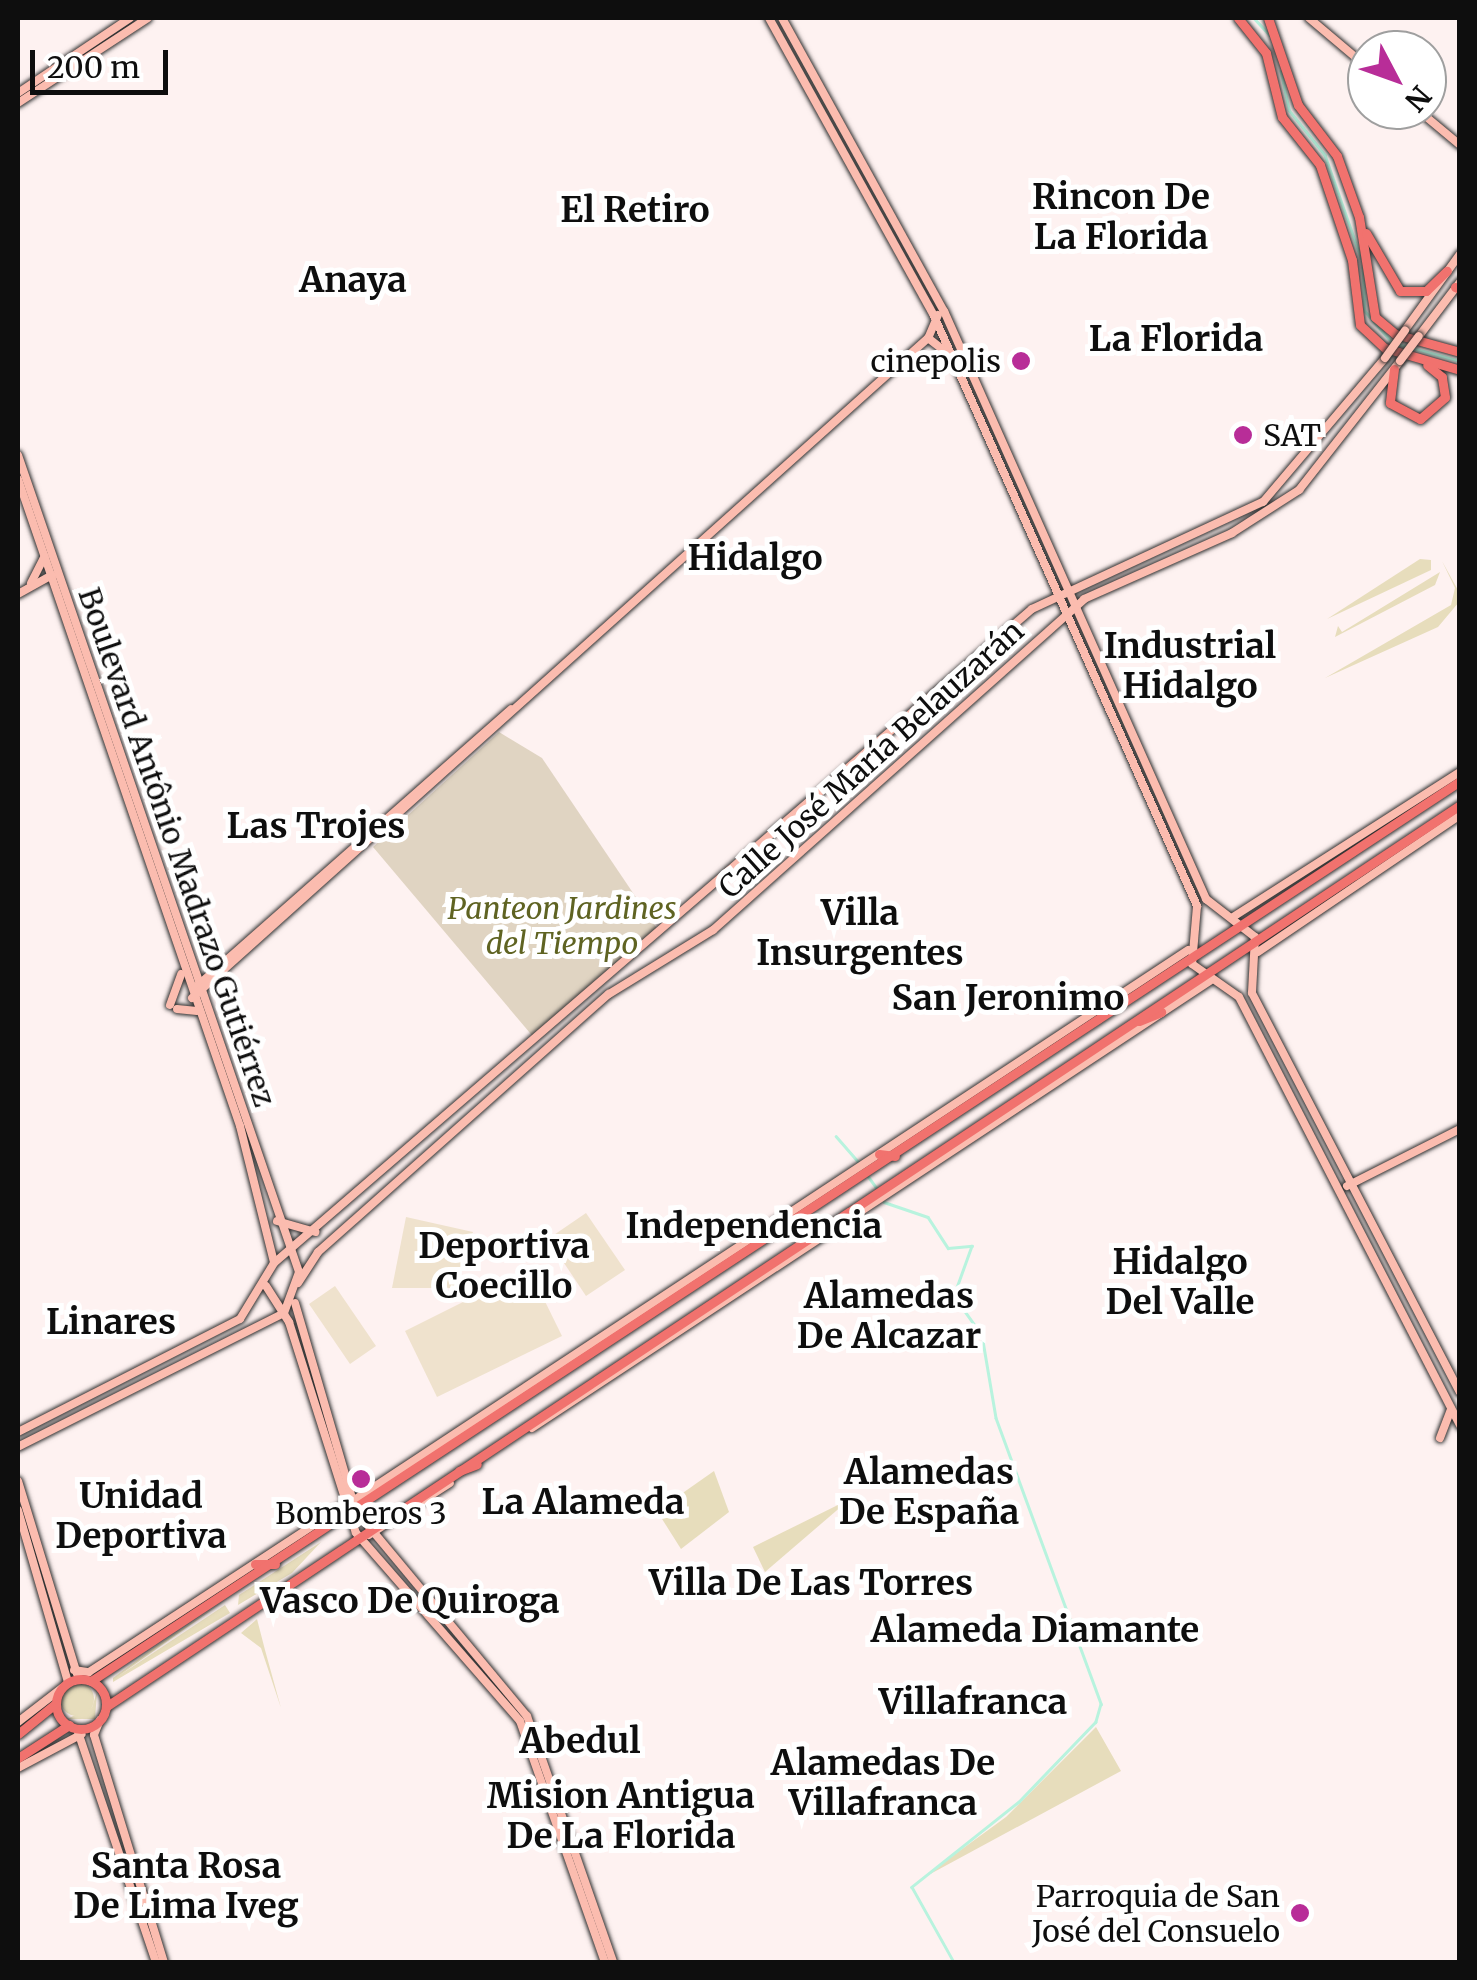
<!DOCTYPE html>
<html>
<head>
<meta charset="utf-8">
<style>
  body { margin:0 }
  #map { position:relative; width:1477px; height:1980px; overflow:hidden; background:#fef2f1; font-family:Merriweather,serif }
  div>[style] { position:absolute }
  .green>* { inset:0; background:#e7ddbc }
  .round { border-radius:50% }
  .cemetery>* { inset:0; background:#e0d4c2 }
  .pitch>* { inset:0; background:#efe2cd }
  .stream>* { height:2.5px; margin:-1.25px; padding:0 1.25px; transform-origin:1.25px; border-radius:1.25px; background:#b8f3de }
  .roads { filter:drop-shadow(0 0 2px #303030) drop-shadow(0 0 2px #303030) }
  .secondary>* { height:8px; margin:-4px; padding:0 4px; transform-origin:4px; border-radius:4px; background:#fbbcaf }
  .primary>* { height:9px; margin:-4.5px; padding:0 4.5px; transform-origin:4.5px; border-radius:4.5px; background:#f1726e }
  .primary>.ring { margin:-4.5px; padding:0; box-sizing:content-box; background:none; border:9px solid #f1726e; border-radius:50% }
  .bridges { filter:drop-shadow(0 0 2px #303030) drop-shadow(0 0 2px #303030) }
  .secondary-bridge>* { height:8px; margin:-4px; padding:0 4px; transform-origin:4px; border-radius:4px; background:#fbbcaf }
  .dots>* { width:28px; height:28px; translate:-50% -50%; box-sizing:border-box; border:5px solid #fff; border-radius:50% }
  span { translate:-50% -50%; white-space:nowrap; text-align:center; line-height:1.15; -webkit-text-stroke:10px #fff; paint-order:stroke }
  .poi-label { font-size:30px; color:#0e0e0e }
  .right { translate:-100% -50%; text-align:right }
  .left { translate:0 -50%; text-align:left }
  .street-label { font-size:30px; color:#0e0e0e }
  .park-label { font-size:30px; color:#5f6322; font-style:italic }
  .quarter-label { font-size:35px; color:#0e0e0e; font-weight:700 }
  .frame { position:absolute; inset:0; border:20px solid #0e0e0e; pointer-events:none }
  .north { position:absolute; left:1347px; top:30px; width:100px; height:100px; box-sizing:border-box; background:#fff; border:2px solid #9f9f9f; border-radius:50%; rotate:131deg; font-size:28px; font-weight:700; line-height:40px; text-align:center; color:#0e0e0e }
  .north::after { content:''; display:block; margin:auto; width:35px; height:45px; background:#b82d98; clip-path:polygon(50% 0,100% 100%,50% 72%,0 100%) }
  .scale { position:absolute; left:30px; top:50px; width:138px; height:45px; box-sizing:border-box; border:5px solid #0e0e0e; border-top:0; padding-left:12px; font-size:30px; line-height:35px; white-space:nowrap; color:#0e0e0e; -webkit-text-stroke:8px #fff; paint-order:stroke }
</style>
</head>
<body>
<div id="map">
  <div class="green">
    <div style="clip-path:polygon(1420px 559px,1431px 560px,1431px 570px,1327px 619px)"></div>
    <div style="clip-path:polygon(1442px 561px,1459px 592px,1459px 602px,1438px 627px,1325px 678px,1451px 605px,1455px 588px)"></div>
    <div style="clip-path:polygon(1440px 572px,1435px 585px,1335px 637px,1338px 626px,1342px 632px)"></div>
    <div style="clip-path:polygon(714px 1471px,729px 1512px,681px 1549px,657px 1511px)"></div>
    <div style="clip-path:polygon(850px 1499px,765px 1572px,753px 1547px)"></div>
    <div style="clip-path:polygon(321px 1542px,292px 1573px,238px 1605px,239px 1595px)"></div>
    <div style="clip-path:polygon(223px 1602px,117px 1677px,225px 1605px,230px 1613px,113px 1682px,113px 1678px,156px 1646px)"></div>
    <div style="clip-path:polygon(257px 1619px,265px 1650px,281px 1708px,261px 1648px,241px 1633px)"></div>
    <div class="round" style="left:60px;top:1682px;width:34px;height:34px"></div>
    <div style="clip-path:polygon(97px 1692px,95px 1719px,67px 1719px,92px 1707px)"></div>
    <div style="clip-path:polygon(1096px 1727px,1121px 1771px,921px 1879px,1006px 1817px)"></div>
  </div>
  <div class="cemetery">
    <div style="clip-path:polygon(499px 732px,542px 758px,658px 930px,535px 1039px,373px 847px)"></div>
  </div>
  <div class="pitch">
    <div style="clip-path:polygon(586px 1213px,625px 1270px,586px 1296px,548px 1239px)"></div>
    <div style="clip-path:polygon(406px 1217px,473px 1232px,454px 1288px,392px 1288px)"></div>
    <div style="clip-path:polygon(529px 1269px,562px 1336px,437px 1397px,405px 1331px)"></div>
    <div style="clip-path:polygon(335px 1286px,376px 1346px,350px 1364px,309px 1304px)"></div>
  </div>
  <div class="stream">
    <div style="left:1254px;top:18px;width:23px;rotate:47deg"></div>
    <div style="left:1281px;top:71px;width:40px;rotate:78deg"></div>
    <div style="left:1289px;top:110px;width:58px;rotate:51.3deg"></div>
    <div style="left:1325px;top:155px;width:109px;rotate:70.7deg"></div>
    <div style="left:1363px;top:266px;width:45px;rotate:87.5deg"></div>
    <div style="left:1365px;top:311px;width:40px;rotate:49deg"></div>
    <div style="left:1398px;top:344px;width:64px;rotate:15.3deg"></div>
    <div style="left:836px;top:1136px;width:38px;rotate:49deg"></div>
    <div style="left:868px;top:1176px;width:17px;rotate:54deg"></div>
    <div style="left:884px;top:1202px;width:46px;rotate:18.8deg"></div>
    <div style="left:928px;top:1217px;width:37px;rotate:57deg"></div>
    <div style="left:948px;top:1248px;width:24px;rotate:-5deg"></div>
    <div style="left:972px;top:1246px;width:53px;rotate:109.8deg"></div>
    <div style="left:954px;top:1296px;width:48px;rotate:54.3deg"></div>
    <div style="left:982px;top:1335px;width:84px;rotate:80.4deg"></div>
    <div style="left:996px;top:1418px;width:305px;rotate:69.8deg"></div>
    <div style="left:1101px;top:1704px;width:19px;rotate:106deg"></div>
    <div style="left:1096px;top:1722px;width:111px;rotate:133.9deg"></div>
    <div style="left:1019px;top:1802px;width:137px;rotate:141.5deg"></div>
    <div style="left:912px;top:1887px;width:86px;rotate:60.8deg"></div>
  </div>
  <div class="roads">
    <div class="secondary">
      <div style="left:769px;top:18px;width:341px;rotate:61deg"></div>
      <div style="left:934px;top:316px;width:646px;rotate:65.97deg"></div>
      <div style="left:1197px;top:906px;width:58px;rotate:94.9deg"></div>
      <div style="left:1192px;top:964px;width:57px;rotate:35.1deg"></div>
      <div style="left:1239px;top:997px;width:482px;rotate:62.7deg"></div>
      <div style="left:782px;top:18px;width:335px;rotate:61.1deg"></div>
      <div style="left:944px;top:311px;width:644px;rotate:65.98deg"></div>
      <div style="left:1206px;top:899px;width:62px;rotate:37.8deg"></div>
      <div style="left:1255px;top:937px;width:56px;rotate:93.1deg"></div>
      <div style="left:1252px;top:993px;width:450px;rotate:62.5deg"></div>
      <div style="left:1309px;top:18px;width:76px;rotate:40.2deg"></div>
      <div style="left:18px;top:93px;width:135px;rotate:-33.8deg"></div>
      <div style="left:18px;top:103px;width:155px;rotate:-33.2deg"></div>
      <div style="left:1418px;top:110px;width:55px;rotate:39.8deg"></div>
      <div style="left:938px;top:315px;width:25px;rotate:113deg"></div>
      <div style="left:928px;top:338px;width:34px;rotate:38deg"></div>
      <div style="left:1405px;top:330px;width:94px;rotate:-54.1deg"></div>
      <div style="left:1419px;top:336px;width:68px;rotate:-52.8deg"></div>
      <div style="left:18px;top:455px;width:864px;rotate:71.02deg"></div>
      <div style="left:299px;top:1272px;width:44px;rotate:110.1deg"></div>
      <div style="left:284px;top:1313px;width:298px;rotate:153.3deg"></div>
      <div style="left:18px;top:479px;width:684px;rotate:71.06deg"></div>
      <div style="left:240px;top:1126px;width:140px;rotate:76deg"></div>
      <div style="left:31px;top:583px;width:30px;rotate:-63deg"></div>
      <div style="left:18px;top:594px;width:39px;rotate:-29deg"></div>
      <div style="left:1233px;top:917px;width:269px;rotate:-32.6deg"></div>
      <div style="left:1258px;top:952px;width:244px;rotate:-34.1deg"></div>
      <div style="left:196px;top:987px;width:420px;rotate:-41.4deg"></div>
      <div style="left:192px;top:998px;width:989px;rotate:-41.88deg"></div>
      <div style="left:170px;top:1005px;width:33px;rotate:-70deg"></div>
      <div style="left:177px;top:1009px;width:20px;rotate:6deg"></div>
      <div style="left:1347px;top:1186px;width:127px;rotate:-26.8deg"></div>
      <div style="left:277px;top:1221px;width:40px;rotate:16deg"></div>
      <div style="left:298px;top:1283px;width:37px;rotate:-57deg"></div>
      <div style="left:318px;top:1252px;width:389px;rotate:-41.6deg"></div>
      <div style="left:609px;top:994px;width:122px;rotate:-31.6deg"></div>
      <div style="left:713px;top:930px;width:497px;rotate:-41.7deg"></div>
      <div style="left:1084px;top:599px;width:162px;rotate:-24deg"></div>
      <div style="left:1232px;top:533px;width:80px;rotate:-32.7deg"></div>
      <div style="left:1299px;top:490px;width:164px;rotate:-51.9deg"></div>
      <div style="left:266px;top:1286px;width:43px;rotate:57.4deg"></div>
      <div style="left:289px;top:1322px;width:221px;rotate:72.4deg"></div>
      <div style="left:356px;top:1533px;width:249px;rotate:48.9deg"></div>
      <div style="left:520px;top:1721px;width:256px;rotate:70.6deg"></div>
      <div style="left:295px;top:1303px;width:217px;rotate:73.7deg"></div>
      <div style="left:356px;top:1511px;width:267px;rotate:50.2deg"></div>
      <div style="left:527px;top:1716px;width:261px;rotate:70.7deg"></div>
      <div style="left:532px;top:1428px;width:812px;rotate:-33.4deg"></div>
      <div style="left:18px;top:1432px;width:249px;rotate:-27deg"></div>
      <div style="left:240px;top:1319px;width:66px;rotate:-58.7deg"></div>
      <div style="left:274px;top:1263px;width:1001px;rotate:-40.79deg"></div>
      <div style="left:1032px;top:609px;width:255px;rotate:-24.9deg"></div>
      <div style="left:1263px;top:502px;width:189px;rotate:-49.7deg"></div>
      <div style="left:1440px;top:1438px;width:30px;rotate:-69deg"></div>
      <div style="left:18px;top:1481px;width:202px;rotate:73deg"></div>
      <div style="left:351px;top:1502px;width:1003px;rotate:-33.4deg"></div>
      <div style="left:18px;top:1510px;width:179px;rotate:73.8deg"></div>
      <div style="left:369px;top:1535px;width:96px;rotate:-32.7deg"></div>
      <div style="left:74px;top:1670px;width:15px;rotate:8deg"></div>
      <div style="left:89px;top:1672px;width:303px;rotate:-33.2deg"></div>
      <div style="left:100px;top:1720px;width:16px;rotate:112deg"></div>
      <div style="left:94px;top:1735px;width:238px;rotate:72.9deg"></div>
      <div style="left:18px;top:1722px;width:56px;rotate:-37.7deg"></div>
      <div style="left:77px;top:1729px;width:246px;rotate:71.3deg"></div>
      <div style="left:18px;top:1768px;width:72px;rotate:-28deg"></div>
    </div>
    <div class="primary">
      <div style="left:1238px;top:18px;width:45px;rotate:51.3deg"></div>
      <div style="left:1266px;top:53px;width:66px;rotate:76deg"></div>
      <div style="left:1282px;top:117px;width:61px;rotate:51.6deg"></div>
      <div style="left:1320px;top:165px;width:100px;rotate:71.4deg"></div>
      <div style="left:1352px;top:260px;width:65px;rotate:83deg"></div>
      <div style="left:1360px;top:325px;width:34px;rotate:43deg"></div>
      <div style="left:1385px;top:348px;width:78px;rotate:16.3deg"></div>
      <div style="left:1268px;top:18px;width:92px;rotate:71deg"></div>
      <div style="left:1298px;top:105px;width:64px;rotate:52.6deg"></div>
      <div style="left:1337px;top:156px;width:65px;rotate:70.2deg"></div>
      <div style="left:1359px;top:217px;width:101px;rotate:80.9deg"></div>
      <div style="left:1375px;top:317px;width:26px;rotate:40deg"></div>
      <div style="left:1395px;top:334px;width:67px;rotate:15.5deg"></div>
      <div style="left:1366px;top:233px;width:67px;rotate:59.6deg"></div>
      <div style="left:1400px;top:291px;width:26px"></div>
      <div style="left:1426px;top:291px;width:29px;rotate:-44deg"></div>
      <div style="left:1455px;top:287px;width:5px;rotate:22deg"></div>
      <div style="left:1394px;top:369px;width:34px;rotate:97deg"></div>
      <div style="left:1390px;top:403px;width:34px;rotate:28deg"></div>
      <div style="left:1420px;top:419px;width:33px;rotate:-41deg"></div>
      <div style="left:1445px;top:397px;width:20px;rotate:-99deg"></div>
      <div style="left:1442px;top:377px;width:19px;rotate:-141deg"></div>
      <div style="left:1139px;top:1021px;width:24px;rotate:-22deg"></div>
      <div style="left:879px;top:1154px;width:16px;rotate:7deg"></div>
      <div style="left:459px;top:1471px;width:19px;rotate:-21deg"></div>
      <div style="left:255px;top:1564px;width:20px"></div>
      <div class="ring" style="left:56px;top:1679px;width:41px;height:41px"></div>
      <div style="left:91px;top:1681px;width:1638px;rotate:-33.32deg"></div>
      <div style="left:107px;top:1706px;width:1626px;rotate:-33.66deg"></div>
      <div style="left:18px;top:1734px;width:48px;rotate:-39deg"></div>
      <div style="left:18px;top:1758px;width:61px;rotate:-32.9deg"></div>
    </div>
  </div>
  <div class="bridges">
    <div class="secondary-bridge">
      <div style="left:1385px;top:358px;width:34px;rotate:-54deg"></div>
      <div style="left:1400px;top:361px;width:31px;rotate:-53deg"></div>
    </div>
  </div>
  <div class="dots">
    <div style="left:1021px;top:361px;background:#b82d98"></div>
    <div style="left:1243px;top:435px;background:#b82d98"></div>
    <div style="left:361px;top:1479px;background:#b82d98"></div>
    <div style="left:1300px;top:1913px;background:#b82d98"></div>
  </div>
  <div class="poi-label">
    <span class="right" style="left:1001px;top:361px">cinepolis</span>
    <span class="left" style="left:1263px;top:435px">SAT</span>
    <span style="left:361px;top:1513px">Bomberos 3</span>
    <span class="right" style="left:1280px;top:1913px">Parroquia de San<br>José del Consuelo</span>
  </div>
  <div class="street-label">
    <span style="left:871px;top:759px;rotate:-42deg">Calle José María Belauzarán</span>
    <span style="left:177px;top:847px;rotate:71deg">Boulevard Antônio Madrazo Gutiérrez</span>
  </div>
  <div class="park-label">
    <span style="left:562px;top:925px">Panteon Jardines<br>del Tiempo</span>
  </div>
  <div class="quarter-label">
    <span style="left:1121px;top:217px">Rincon De<br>La Florida</span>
    <span style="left:635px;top:210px">El Retiro</span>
    <span style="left:353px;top:280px">Anaya</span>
    <span style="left:1176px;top:339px">La Florida</span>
    <span style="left:755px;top:558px">Hidalgo</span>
    <span style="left:1190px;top:666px">Industrial<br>Hidalgo</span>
    <span style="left:316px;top:826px">Las Trojes</span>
    <span style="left:860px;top:933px">Villa<br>Insurgentes</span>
    <span style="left:1008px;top:998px">San Jeronimo</span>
    <span style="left:754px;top:1226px">Independencia</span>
    <span style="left:504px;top:1266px">Deportiva<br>Coecillo</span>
    <span style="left:1180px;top:1282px">Hidalgo<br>Del Valle</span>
    <span style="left:889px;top:1316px">Alamedas<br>De Alcazar</span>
    <span style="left:111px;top:1322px">Linares</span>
    <span style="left:929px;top:1492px">Alamedas<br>De España</span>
    <span style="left:141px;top:1516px">Unidad<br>Deportiva</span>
    <span style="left:583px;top:1502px">La Alameda</span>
    <span style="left:811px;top:1583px">Villa De Las Torres</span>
    <span style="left:410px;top:1601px">Vasco De Quiroga</span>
    <span style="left:1035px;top:1630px">Alameda Diamante</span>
    <span style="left:973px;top:1702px">Villafranca</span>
    <span style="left:580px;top:1741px">Abedul</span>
    <span style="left:883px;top:1783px">Alamedas De<br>Villafranca</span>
    <span style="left:621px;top:1816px">Mision Antigua<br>De La Florida</span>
    <span style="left:186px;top:1886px">Santa Rosa<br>De Lima Iveg</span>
  </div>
  <div class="frame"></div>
  <div class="north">N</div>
  <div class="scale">200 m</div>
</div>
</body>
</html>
